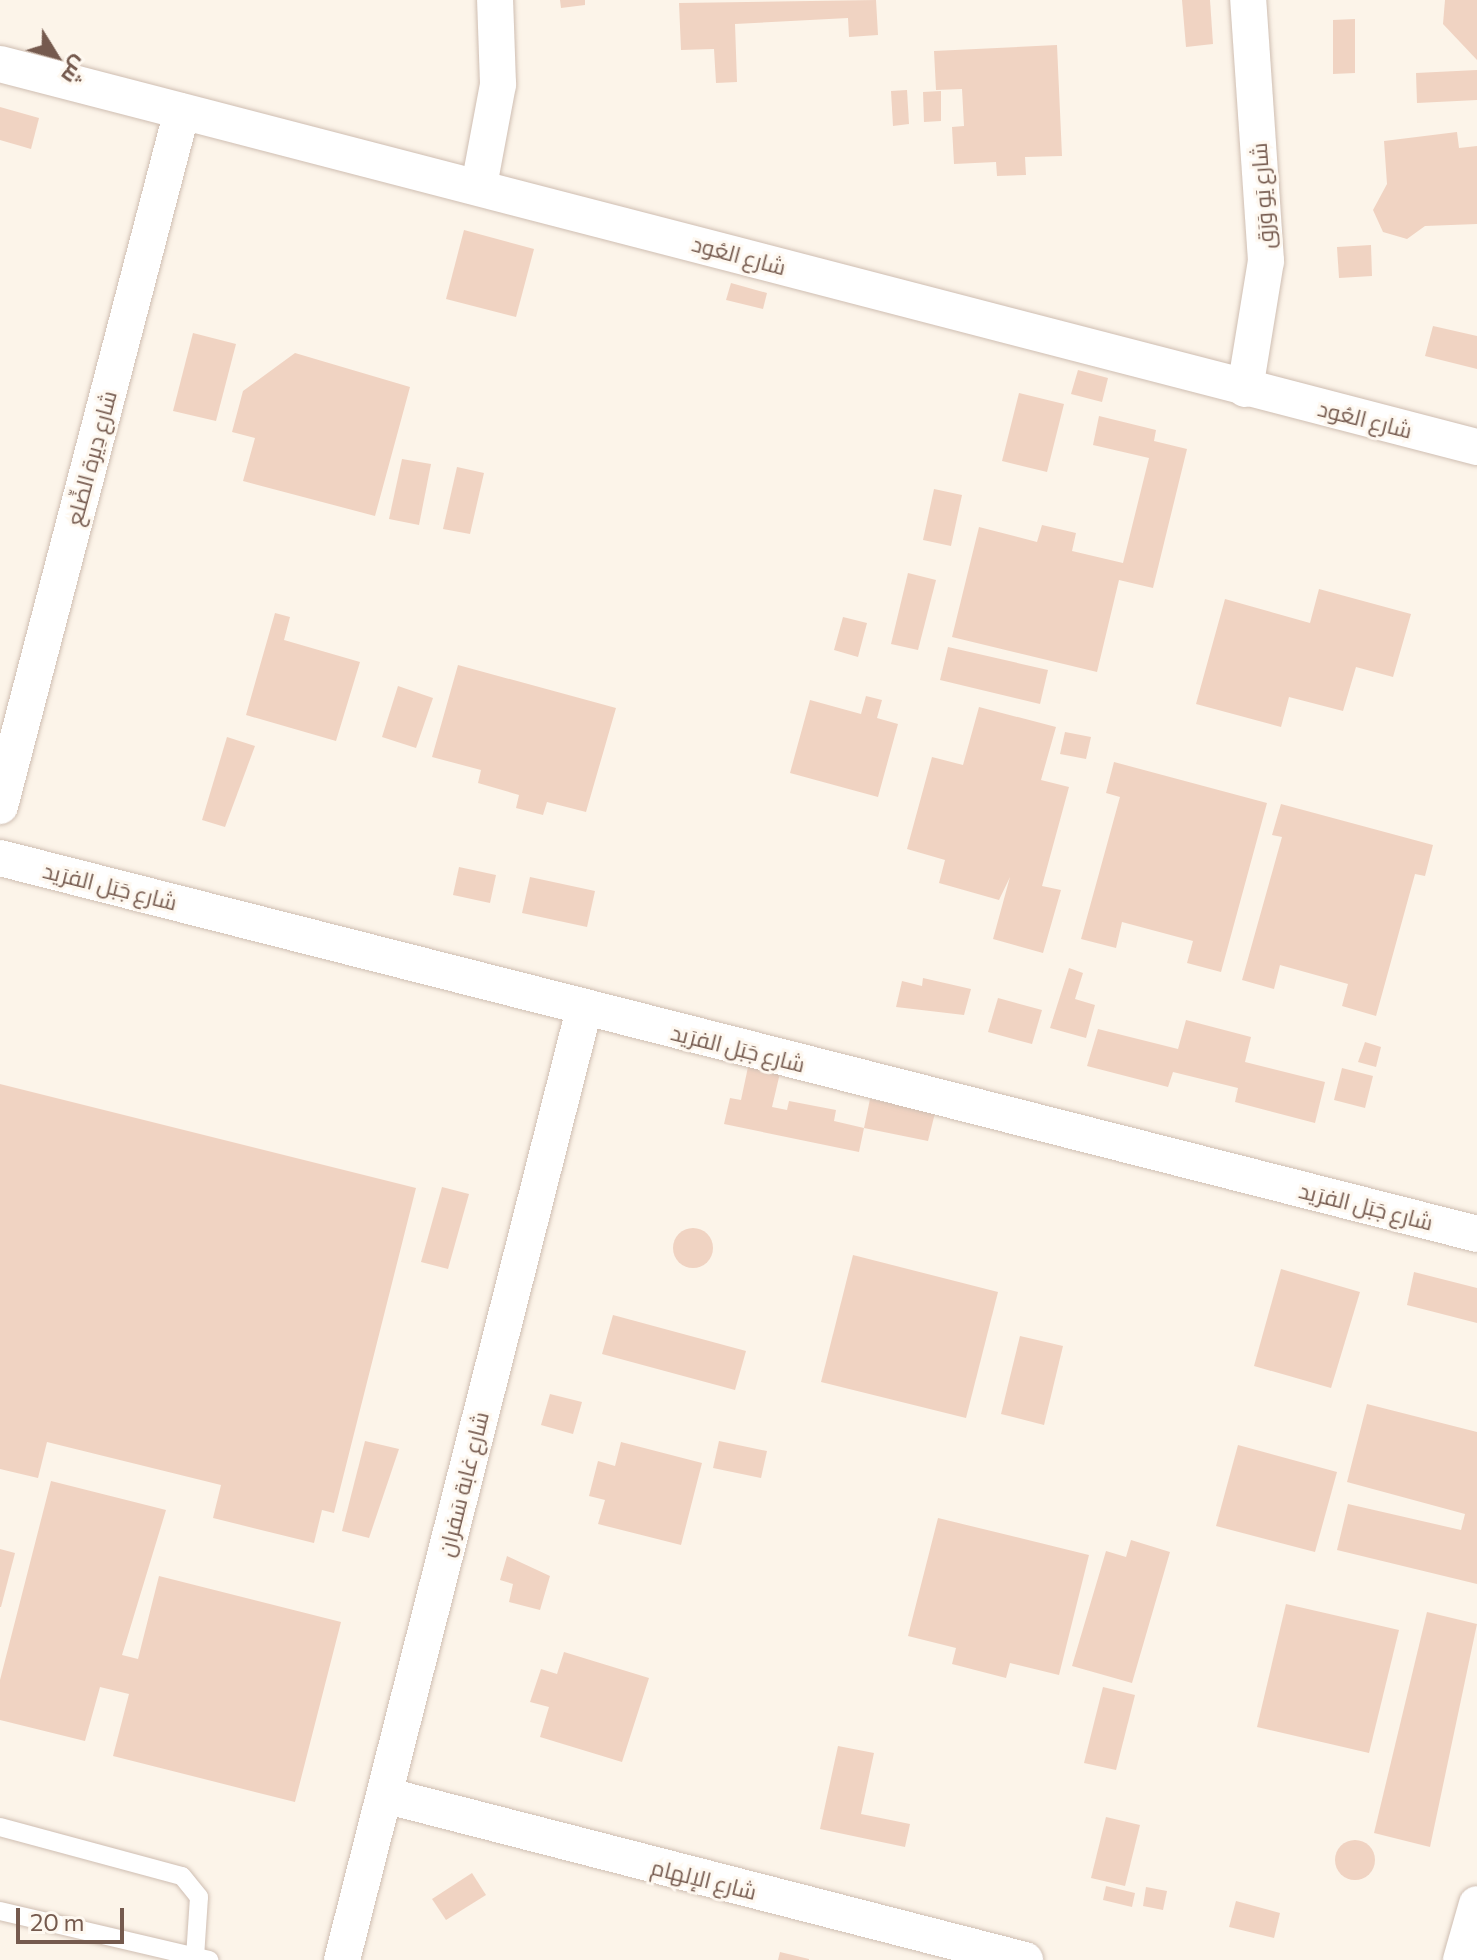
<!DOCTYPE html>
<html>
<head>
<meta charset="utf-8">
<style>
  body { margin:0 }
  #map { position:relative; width:1477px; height:1960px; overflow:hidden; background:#fcf4e9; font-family:Commissioner,Cairo,sans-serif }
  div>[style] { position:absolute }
  .building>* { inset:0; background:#f0d3c2 }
  .round { border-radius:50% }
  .roads { filter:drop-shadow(0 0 2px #cfbeb2) drop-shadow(0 0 2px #cfbeb2) }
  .service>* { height:18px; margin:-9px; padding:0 9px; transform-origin:9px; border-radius:9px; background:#fff }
  .minor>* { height:36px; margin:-18px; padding:0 18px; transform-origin:18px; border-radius:18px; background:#fff }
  span { translate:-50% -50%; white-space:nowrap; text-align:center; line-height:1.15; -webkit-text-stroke:6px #fef8f0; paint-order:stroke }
  .street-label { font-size:22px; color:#755a4e }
  .north { position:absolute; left:16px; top:16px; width:80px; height:80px; -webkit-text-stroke:6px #fef8f0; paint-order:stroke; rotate:127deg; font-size:22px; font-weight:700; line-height:32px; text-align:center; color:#755a4e }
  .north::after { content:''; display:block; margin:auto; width:28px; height:36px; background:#755a4e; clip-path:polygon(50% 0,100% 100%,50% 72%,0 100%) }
  .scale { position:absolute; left:16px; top:1908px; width:108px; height:36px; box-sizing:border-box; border:4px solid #755a4e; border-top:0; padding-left:10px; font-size:24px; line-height:28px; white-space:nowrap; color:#755a4e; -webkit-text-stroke:6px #fef8f0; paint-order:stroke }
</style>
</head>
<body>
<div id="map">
  <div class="building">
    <div style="clip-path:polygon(560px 0,585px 0,585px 5px,561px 8px)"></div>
    <div style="clip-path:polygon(876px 0,878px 35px,849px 37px,848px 18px,735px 24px,737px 82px,716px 83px,714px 49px,681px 50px,679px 3px)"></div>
    <div style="clip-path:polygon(1182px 0,1210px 0,1213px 44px,1186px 47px)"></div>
    <div style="clip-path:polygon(1445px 0,1477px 0,1477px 60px,1443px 24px)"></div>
    <div style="clip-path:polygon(1355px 19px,1355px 73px,1333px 74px,1333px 20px)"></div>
    <div style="clip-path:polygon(1057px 45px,1062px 156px,1025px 157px,1026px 175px,997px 176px,996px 162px,954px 164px,952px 127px,964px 126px,962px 89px,936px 90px,934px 51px)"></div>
    <div style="clip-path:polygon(1477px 70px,1477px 100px,1417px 103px,1416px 73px)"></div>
    <div style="clip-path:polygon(907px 90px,909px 124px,893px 126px,891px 91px)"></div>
    <div style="clip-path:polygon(941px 91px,941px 121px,924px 122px,923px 92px)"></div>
    <div style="clip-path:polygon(0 107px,39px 118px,31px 149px,0 140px)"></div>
    <div style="clip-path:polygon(1457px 132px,1459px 148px,1477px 146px,1477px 224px,1425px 226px,1407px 239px,1383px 232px,1373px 210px,1387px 184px,1384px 141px)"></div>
    <div style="clip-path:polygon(464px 230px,534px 249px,516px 317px,446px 299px)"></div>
    <div style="clip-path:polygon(1371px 245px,1372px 276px,1339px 278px,1337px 247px)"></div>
    <div style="clip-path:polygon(731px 283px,767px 293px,763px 309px,726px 300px)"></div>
    <div style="clip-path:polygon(1433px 326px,1477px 336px,1477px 369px,1425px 356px)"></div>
    <div style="clip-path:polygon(193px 333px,236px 344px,216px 421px,173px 411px)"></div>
    <div style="clip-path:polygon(295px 353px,410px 387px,375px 516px,243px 481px,255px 438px,232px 432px,243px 391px)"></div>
    <div style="clip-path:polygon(1078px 370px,1108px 378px,1102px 402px,1071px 394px)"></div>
    <div style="clip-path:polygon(1019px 393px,1064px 404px,1047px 472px,1002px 461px)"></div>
    <div style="clip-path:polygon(1099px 416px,1156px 430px,1154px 441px,1187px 449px,1153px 588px,1119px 580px,1097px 672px,952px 637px,979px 527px,1037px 542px,1042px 525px,1076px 533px,1072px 551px,1123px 563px,1149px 458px,1093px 445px)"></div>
    <div style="clip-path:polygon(402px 459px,431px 464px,419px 525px,389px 519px)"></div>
    <div style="clip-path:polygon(457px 467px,484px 473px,470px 534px,443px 529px)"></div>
    <div style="clip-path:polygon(934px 489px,962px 495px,951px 546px,923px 540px)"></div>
    <div style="clip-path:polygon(908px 573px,936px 580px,918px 650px,891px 644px)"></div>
    <div style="clip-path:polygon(1319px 589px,1411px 614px,1393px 677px,1356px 667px,1343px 711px,1289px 697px,1281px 727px,1196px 704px,1225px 599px,1310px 623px)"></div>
    <div style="clip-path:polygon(275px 613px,290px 617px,284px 640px,360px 662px,336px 741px,246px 715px)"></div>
    <div style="clip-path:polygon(843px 617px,867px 623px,858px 657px,834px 650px)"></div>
    <div style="clip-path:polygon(948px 647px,1048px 670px,1040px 704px,940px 680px)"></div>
    <div style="clip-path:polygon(458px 665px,616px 708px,586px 812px,547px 802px,543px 815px,516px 808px,519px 795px,478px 783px,481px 770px,432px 757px)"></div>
    <div style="clip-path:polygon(398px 686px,433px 698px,416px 748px,382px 737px)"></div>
    <div style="clip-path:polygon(866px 696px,882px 700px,877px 718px,898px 724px,878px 797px,790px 773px,810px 700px,861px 714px)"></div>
    <div style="clip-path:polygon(979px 707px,1056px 727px,1041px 780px,1069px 787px,1042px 886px,1061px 890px,1043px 953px,993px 939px,1010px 877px,999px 900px,939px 883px,945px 860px,907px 849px,932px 757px,963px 765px)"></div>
    <div style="clip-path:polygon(1065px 732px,1091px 737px,1086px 759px,1060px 754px)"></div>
    <div style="clip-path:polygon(227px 737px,255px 746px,225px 827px,202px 820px)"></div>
    <div style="clip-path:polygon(1114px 762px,1267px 803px,1221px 972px,1187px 963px,1193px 941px,1122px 922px,1116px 948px,1081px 939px,1120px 797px,1106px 793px)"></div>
    <div style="clip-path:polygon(1281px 804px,1433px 845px,1425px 876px,1415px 874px,1376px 1016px,1342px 1006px,1348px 984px,1280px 965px,1274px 989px,1242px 980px,1282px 837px,1272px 835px)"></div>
    <div style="clip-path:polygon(459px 867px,496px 875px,490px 903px,453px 895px)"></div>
    <div style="clip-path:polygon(530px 877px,595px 891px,587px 927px,522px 913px)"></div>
    <div style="clip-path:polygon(1069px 968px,1083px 973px,1075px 999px,1095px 1005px,1086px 1038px,1050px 1028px)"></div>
    <div style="clip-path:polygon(923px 978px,971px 989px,964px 1015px,896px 1007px,902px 981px,922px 986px)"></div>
    <div style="clip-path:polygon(998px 998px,1042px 1010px,1032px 1044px,988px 1032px)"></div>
    <div style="clip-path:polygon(1186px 1020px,1251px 1037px,1245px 1062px,1325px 1082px,1315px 1123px,1235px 1102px,1238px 1088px,1173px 1072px,1168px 1087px,1087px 1066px,1098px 1029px,1178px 1049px)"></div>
    <div style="clip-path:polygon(1365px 1042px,1381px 1047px,1376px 1067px,1358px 1062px)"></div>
    <div style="clip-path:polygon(748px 1067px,780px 1073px,772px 1107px,787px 1110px,789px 1101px,836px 1110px,834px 1121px,864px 1128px,859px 1152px,724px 1124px,730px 1098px,741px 1100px)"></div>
    <div style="clip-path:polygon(1342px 1068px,1373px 1076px,1365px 1108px,1334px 1100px)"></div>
    <div style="clip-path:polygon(0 1084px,416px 1188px,334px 1513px,322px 1510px,314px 1543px,213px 1518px,221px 1485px,47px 1442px,38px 1478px,0 1469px)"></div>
    <div style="clip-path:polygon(870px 1099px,935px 1113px,928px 1141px,864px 1128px)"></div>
    <div style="clip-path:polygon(442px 1187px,469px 1194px,448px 1269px,421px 1262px)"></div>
    <div class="round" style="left:673px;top:1228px;width:40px;height:40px"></div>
    <div style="clip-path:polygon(853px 1255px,998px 1292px,966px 1418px,821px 1382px)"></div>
    <div style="clip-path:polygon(1281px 1269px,1360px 1292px,1331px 1388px,1254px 1366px)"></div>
    <div style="clip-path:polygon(1414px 1272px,1477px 1288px,1477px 1323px,1407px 1305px)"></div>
    <div style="clip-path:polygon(613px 1315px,746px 1351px,735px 1390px,602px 1354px)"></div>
    <div style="clip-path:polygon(1020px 1336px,1063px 1346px,1044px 1425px,1001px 1414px)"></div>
    <div style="clip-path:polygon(550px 1394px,582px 1402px,573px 1434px,541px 1425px)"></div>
    <div style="clip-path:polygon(1367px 1404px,1477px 1432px,1477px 1584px,1337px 1550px,1348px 1504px,1461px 1530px,1465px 1514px,1347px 1482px)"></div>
    <div style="clip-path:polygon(365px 1441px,399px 1449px,369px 1538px,342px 1531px)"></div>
    <div style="clip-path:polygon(719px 1441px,767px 1451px,761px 1478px,713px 1468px)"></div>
    <div style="clip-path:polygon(621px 1442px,702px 1463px,681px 1545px,598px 1524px,605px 1500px,589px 1496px,598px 1461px,615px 1466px)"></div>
    <div style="clip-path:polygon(1238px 1445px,1337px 1472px,1315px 1552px,1216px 1526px)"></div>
    <div style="clip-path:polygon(51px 1481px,166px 1510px,122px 1655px,138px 1659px,159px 1576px,341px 1622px,295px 1802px,113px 1756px,129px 1694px,100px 1687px,85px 1741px,0 1720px,0 1680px)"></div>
    <div style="clip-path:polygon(938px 1518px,1089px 1555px,1059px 1675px,1010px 1663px,1006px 1678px,952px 1664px,956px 1648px,908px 1636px)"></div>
    <div style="clip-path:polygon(1131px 1540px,1170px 1552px,1132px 1683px,1072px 1666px,1106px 1551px,1126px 1557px)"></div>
    <div style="clip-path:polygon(0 1549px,15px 1553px,1px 1607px,0 1607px)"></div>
    <div style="clip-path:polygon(507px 1556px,550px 1576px,540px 1610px,509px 1602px,513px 1584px,500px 1580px)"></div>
    <div style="clip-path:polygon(1286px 1604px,1399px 1630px,1369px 1753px,1257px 1727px)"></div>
    <div style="clip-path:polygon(1427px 1612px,1477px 1624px,1430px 1847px,1374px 1833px)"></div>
    <div style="clip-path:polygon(564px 1652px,649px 1678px,622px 1762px,540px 1737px,549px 1707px,530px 1702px,541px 1669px,557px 1674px)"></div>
    <div style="clip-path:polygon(1103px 1687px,1135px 1695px,1116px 1770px,1084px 1763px)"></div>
    <div style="clip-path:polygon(838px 1746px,874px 1753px,861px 1814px,910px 1824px,905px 1847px,820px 1829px)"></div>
    <div style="clip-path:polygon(1106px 1817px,1140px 1825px,1125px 1886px,1091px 1878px)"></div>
    <div class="round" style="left:1335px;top:1840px;width:40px;height:40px"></div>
    <div style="clip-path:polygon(472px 1873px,486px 1895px,446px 1920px,432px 1899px)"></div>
    <div style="clip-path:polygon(1106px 1886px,1135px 1893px,1132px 1907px,1103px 1900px)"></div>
    <div style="clip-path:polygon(1146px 1887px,1167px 1891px,1163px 1910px,1143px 1906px)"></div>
    <div style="clip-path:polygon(1236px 1901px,1280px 1913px,1274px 1938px,1229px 1927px)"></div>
    <div style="clip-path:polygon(780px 1952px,809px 1959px,809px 1960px,778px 1960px)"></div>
  </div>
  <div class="roads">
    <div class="service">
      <div style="left:0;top:1827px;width:188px;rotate:15.1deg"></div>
      <div style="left:182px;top:1876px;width:27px;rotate:51deg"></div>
      <div style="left:199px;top:1897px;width:60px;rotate:93.8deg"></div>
      <div style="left:0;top:1911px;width:215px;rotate:13.2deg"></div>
    </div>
    <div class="minor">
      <div style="left:0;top:64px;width:1526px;rotate:14.54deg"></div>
      <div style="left:479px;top:186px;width:104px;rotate:-79.4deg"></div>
      <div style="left:498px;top:84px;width:84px;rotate:-92deg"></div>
      <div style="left:1245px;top:389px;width:130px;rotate:-80.7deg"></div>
      <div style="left:1266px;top:261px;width:262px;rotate:-93.9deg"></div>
      <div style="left:0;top:806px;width:718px;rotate:-75.33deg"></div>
      <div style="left:0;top:858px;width:1524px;rotate:14.28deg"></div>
      <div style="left:384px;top:1795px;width:662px;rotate:14.44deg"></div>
      <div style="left:342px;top:1960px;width:981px;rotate:-75.72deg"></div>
      <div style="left:1461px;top:1960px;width:58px;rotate:-74.1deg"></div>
    </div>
  </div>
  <div class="street-label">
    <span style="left:1262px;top:196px;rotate:-94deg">شارع يَو وَرَق</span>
    <span style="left:739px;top:255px;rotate:15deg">شارع العُود</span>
    <span style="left:1365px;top:419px;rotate:14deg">شارع العُود</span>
    <span style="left:91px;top:458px;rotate:-75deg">شارع دِيرة الضِّلع</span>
    <span style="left:110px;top:886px;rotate:14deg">شارع جَبَل الفرَيد</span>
    <span style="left:738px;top:1048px;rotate:14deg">شارع جَبَل الفرَيد</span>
    <span style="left:1366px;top:1206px;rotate:14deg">شارع جَبَل الفرَيد</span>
    <span style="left:463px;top:1484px;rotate:-76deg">شارع غابة سَفران</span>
    <span style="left:704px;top:1879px;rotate:14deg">شارع الإلهام</span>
  </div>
  <div class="north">ش</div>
  <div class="scale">20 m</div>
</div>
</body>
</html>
